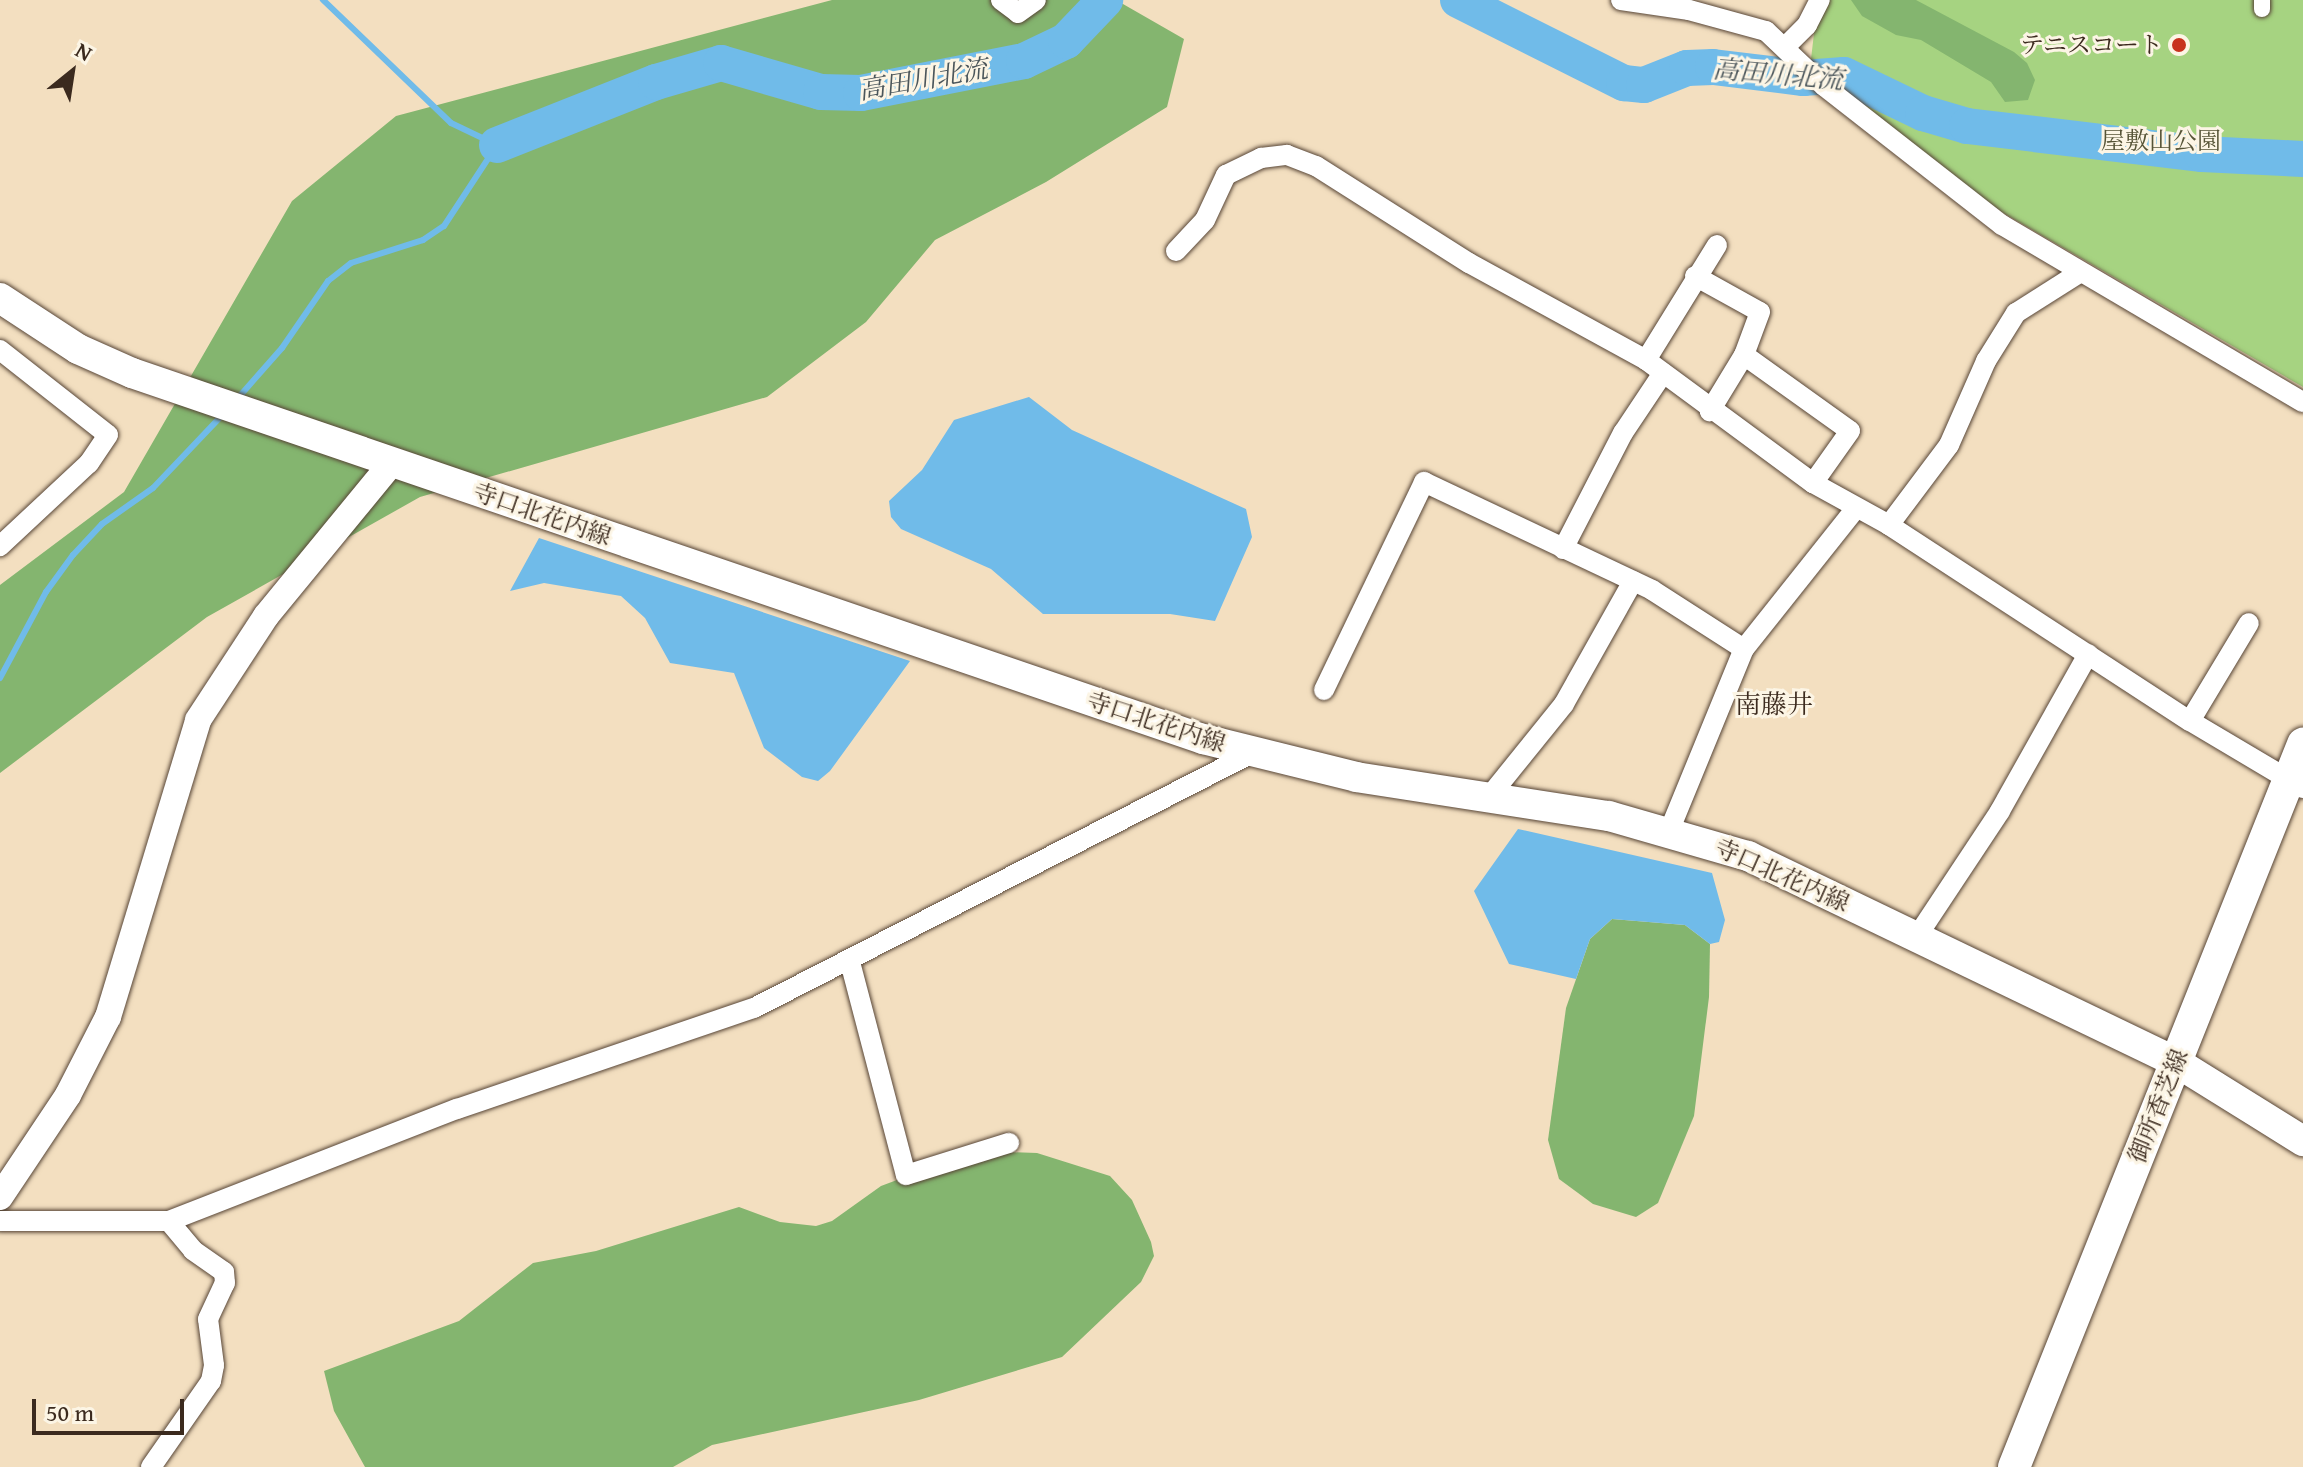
<!DOCTYPE html>
<html>
<head>
<meta charset="utf-8">
<style>
  body { margin:0 }
  #map { position:relative; width:2303px; height:1467px; overflow:hidden; background:#f3dfc0; font-family:"Gentium Book Plus","Noto Serif JP",serif }
  div>[style] { position:absolute }
  .green>* { inset:0; background:#a6d381 }
  .forest>* { inset:0; background:#84b56f }
  .water>* { inset:0; background:#70bbe9 }
  .stream>* { height:6px; margin:-3px; padding:0 3px; transform-origin:3px; border-radius:3px; background:#70bbe9 }
  .river>* { height:36px; margin:-18px; padding:0 18px; transform-origin:18px; border-radius:18px; background:#70bbe9 }
  .roads { filter:drop-shadow(0 0 2px #574536) drop-shadow(0 0 2px #574536) }
  .pedestrian>* { height:16px; margin:-8px; padding:0 8px; transform-origin:8px; border-radius:8px; background:#fff }
  .minor>* { height:20px; margin:-10px; padding:0 10px; transform-origin:10px; border-radius:10px; background:#fff }
  .tertiary>* { height:26px; margin:-13px; padding:0 13px; transform-origin:13px; border-radius:13px; background:#fff }
  .secondary>* { height:30px; margin:-15px; padding:0 15px; transform-origin:15px; border-radius:15px; background:#fff }
  .primary>* { height:32px; margin:-16px; padding:0 16px; transform-origin:16px; border-radius:16px; background:#fff }
  .dots>* { width:22px; height:22px; translate:-50% -50%; box-sizing:border-box; border:4px solid #fcf5e5; border-radius:50% }
  span { translate:-50% -50%; white-space:nowrap; text-align:center; line-height:1.15; -webkit-text-stroke:6px #fcf5e5; paint-order:stroke }
  .poi-label { font-size:24px; color:#3b2a1e }
  .right { translate:-100% -50%; text-align:right }
  .park-label { font-size:24px; color:#565437 }
  .street-label { font-size:24px; color:#3b2a1e }
  .water-label { font-size:26px; color:#4b565b; font-style:italic }
  .neighbourhood-label { font-size:26px; color:#3b2a1e }
  .north { position:absolute; left:32px; top:32px; width:80px; height:80px; -webkit-text-stroke:6px #fcf5e5; paint-order:stroke; rotate:30deg; font-size:22px; font-weight:700; line-height:32px; text-align:center; color:#3b2a1e }
  .north::after { content:''; display:block; margin:auto; width:28px; height:36px; background:#3b2a1e; clip-path:polygon(50% 0,100% 100%,50% 72%,0 100%) }
  .scale { position:absolute; left:32px; top:1399px; width:152px; height:36px; box-sizing:border-box; border:4px solid #3b2a1e; border-top:0; padding-left:10px; font-size:24px; line-height:28px; white-space:nowrap; color:#3b2a1e; -webkit-text-stroke:6px #fcf5e5; paint-order:stroke }
</style>
</head>
<body>
<div id="map">
  <div class="green">
    <div style="clip-path:polygon(1827px 0,2303px 0,2303px 387px,1993px 207px,1804px 66px,1811px 59px,1815px 25px)"></div>
  </div>
  <div class="forest">
    <div style="clip-path:polygon(832px 0,1116px 0,1184px 39px,1167px 107px,1046px 182px,935px 240px,866px 322px,767px 397px,420px 497px,207px 617px,0 773px,0 585px,124px 492px,292px 201px,396px 116px)"></div>
    <div style="clip-path:polygon(1851px 0,1916px 0,2014px 52px,2027px 63px,2035px 80px,2028px 100px,2005px 102px,1991px 82px,1921px 40px,1896px 35px,1862px 16px)"></div>
    <div style="clip-path:polygon(1612px 919px,1685px 925px,1710px 944px,1709px 997px,1694px 1116px,1658px 1203px,1636px 1217px,1593px 1204px,1559px 1179px,1548px 1140px,1566px 1008px,1590px 939px)"></div>
    <div style="clip-path:polygon(974px 1151px,1037px 1153px,1110px 1176px,1132px 1200px,1151px 1242px,1154px 1256px,1141px 1282px,1062px 1357px,919px 1400px,712px 1445px,673px 1467px,365px 1467px,334px 1411px,324px 1371px,459px 1321px,533px 1263px,596px 1251px,739px 1207px,780px 1222px,816px 1226px,832px 1221px,881px 1186px)"></div>
  </div>
  <div class="water">
    <div style="clip-path:polygon(1029px 397px,1072px 430px,1246px 509px,1252px 537px,1215px 621px,1170px 614px,1043px 614px,991px 569px,901px 529px,891px 517px,889px 501px,922px 470px,954px 420px)"></div>
    <div style="clip-path:polygon(539px 538px,910px 661px,830px 771px,818px 781px,802px 777px,764px 748px,734px 673px,670px 663px,645px 618px,621px 596px,544px 583px,510px 591px)"></div>
    <div style="clip-path:polygon(1518px 829px,1712px 873px,1725px 920px,1719px 942px,1710px 944px,1685px 925px,1612px 919px,1590px 939px,1576px 979px,1509px 964px,1474px 891px)"></div>
  </div>
  <div class="stream">
    <div style="left:238px;top:398px;width:67px;rotate:-48.7deg"></div>
    <div style="left:282px;top:348px;width:81px;rotate:-55.5deg"></div>
    <div style="left:328px;top:281px;width:29px;rotate:-38deg"></div>
    <div style="left:351px;top:263px;width:76px;rotate:-17.7deg"></div>
    <div style="left:423px;top:240px;width:25px;rotate:-34deg"></div>
    <div style="left:444px;top:226px;width:97px;rotate:-56.8deg"></div>
    <div style="left:497px;top:145px;width:51px;rotate:-154.4deg"></div>
    <div style="left:451px;top:123px;width:178px;rotate:-136.1deg"></div>
    <div style="left:0;top:678px;width:98px;rotate:-61.9deg"></div>
    <div style="left:46px;top:592px;width:46px;rotate:-53.9deg"></div>
    <div style="left:73px;top:555px;width:42px;rotate:-46.9deg"></div>
    <div style="left:102px;top:524px;width:62px;rotate:-35.2deg"></div>
    <div style="left:153px;top:488px;width:105px;rotate:-46.5deg"></div>
  </div>
  <div class="river">
    <div style="left:1458px;top:0;width:186px;rotate:26.6deg"></div>
    <div style="left:1624px;top:83px;width:20px;rotate:6deg"></div>
    <div style="left:1644px;top:85px;width:46px;rotate:-21.6deg"></div>
    <div style="left:1687px;top:68px;width:26px;rotate:-2deg"></div>
    <div style="left:1713px;top:67px;width:91px;rotate:7deg"></div>
    <div style="left:1803px;top:78px;width:41px;rotate:-4.2deg"></div>
    <div style="left:1844px;top:75px;width:88px;rotate:25.7deg"></div>
    <div style="left:1923px;top:113px;width:46px;rotate:16.5deg"></div>
    <div style="left:1967px;top:126px;width:237px;rotate:6.8deg"></div>
    <div style="left:2202px;top:154px;width:101px;rotate:2.8deg"></div>
    <div style="left:497px;top:145px;width:171px;rotate:-21.6deg"></div>
    <div style="left:656px;top:82px;width:68px;rotate:-16.3deg"></div>
    <div style="left:721px;top:63px;width:104px;rotate:16.2deg"></div>
    <div style="left:821px;top:92px;width:40px;rotate:1.4deg"></div>
    <div style="left:861px;top:93px;width:166px;rotate:-11.1deg"></div>
    <div style="left:1024px;top:61px;width:47px;rotate:-25.5deg"></div>
    <div style="left:1066px;top:41px;width:57px;rotate:-46.4deg"></div>
  </div>
  <div class="roads">
    <div class="pedestrian">
      <div style="left:2262px;top:9px;width:9px;rotate:-90deg"></div>
    </div>
    <div class="minor">
      <div style="left:1001px;top:0;width:21px;rotate:37deg"></div>
      <div style="left:1018px;top:13px;width:22px;rotate:-36deg"></div>
      <div style="left:1621px;top:0;width:69px;rotate:8.4deg"></div>
      <div style="left:1689px;top:10px;width:80px;rotate:15.3deg"></div>
      <div style="left:1766px;top:31px;width:80px;rotate:43.5deg"></div>
      <div style="left:1824px;top:86px;width:226px;rotate:38deg"></div>
      <div style="left:2002px;top:225px;width:349px;rotate:30.5deg"></div>
      <div style="left:1785px;top:47px;width:31px;rotate:-45deg"></div>
      <div style="left:1807px;top:25px;width:28px;rotate:-63deg"></div>
      <div style="left:1176px;top:251px;width:42px;rotate:-46.9deg"></div>
      <div style="left:1205px;top:220px;width:50px;rotate:-65deg"></div>
      <div style="left:1226px;top:175px;width:39px;rotate:-26deg"></div>
      <div style="left:1261px;top:158px;width:26px;rotate:-7deg"></div>
      <div style="left:1287px;top:155px;width:31px;rotate:21deg"></div>
      <div style="left:1316px;top:166px;width:181px;rotate:32.4deg"></div>
      <div style="left:1469px;top:263px;width:202px;rotate:28.7deg"></div>
      <div style="left:1646px;top:360px;width:207px;rotate:36.4deg"></div>
      <div style="left:1813px;top:483px;width:87px;rotate:28.9deg"></div>
      <div style="left:1889px;top:525px;width:359px;rotate:33.1deg"></div>
      <div style="left:2190px;top:721px;width:131px;rotate:30.7deg"></div>
      <div style="left:1695px;top:276px;width:74px;rotate:29deg"></div>
      <div style="left:1760px;top:312px;width:46px;rotate:110.4deg"></div>
      <div style="left:1744px;top:355px;width:66px;rotate:121.3deg"></div>
      <div style="left:0;top:350px;width:137px;rotate:38.2deg"></div>
      <div style="left:108px;top:435px;width:34px;rotate:124deg"></div>
      <div style="left:89px;top:463px;width:122px;rotate:137deg"></div>
      <div style="left:1744px;top:355px;width:130px;rotate:35.6deg"></div>
      <div style="left:1850px;top:431px;width:64px;rotate:125.4deg"></div>
      <div style="left:1646px;top:360px;width:135px;rotate:-58.3deg"></div>
      <div style="left:1889px;top:525px;width:100px;rotate:-53.1deg"></div>
      <div style="left:1949px;top:445px;width:92px;rotate:-66.2deg"></div>
      <div style="left:1986px;top:361px;width:57px;rotate:-58deg"></div>
      <div style="left:2016px;top:313px;width:75px;rotate:-32.4deg"></div>
      <div style="left:1563px;top:549px;width:131px;rotate:-62.7deg"></div>
      <div style="left:1623px;top:433px;width:72px;rotate:-56.3deg"></div>
      <div style="left:1324px;top:690px;width:231px;rotate:-64.3deg"></div>
      <div style="left:1424px;top:482px;width:252px;rotate:25.3deg"></div>
      <div style="left:1652px;top:590px;width:109px;rotate:32.7deg"></div>
      <div style="left:2190px;top:721px;width:114px;rotate:-59deg"></div>
      <div style="left:1489px;top:797px;width:119px;rotate:-51.1deg"></div>
      <div style="left:1564px;top:704px;width:141px;rotate:-60.7deg"></div>
      <div style="left:1670px;top:829px;width:195px;rotate:-67.7deg"></div>
      <div style="left:1744px;top:649px;width:180px;rotate:-51.5deg"></div>
      <div style="left:1916px;top:938px;width:152px;rotate:-56.5deg"></div>
      <div style="left:2000px;top:811px;width:180px;rotate:-60.7deg"></div>
      <div style="left:850px;top:962px;width:220px;rotate:75.3deg"></div>
      <div style="left:906px;top:1175px;width:108px;rotate:-17.3deg"></div>
      <div style="left:0;top:1221px;width:169px"></div>
      <div style="left:169px;top:1221px;width:309px;rotate:-21.3deg"></div>
      <div style="left:457px;top:1109px;width:314px;rotate:-18.8deg"></div>
      <div style="left:754px;top:1008px;width:559px;rotate:-27.11deg"></div>
      <div style="left:151px;top:1467px;width:105px;rotate:-55.1deg"></div>
      <div style="left:211px;top:1381px;width:16px;rotate:-79deg"></div>
      <div style="left:214px;top:1365px;width:46px;rotate:-97.4deg"></div>
      <div style="left:208px;top:1319px;width:40px;rotate:-65deg"></div>
      <div style="left:225px;top:1283px;width:11px;rotate:-95deg"></div>
      <div style="left:224px;top:1272px;width:38px;rotate:-145deg"></div>
      <div style="left:193px;top:1250px;width:38px;rotate:-130deg"></div>
    </div>
    <div class="tertiary">
      <div style="left:0;top:1197px;width:123px;rotate:-56.3deg"></div>
      <div style="left:68px;top:1095px;width:88px;rotate:-62.9deg"></div>
      <div style="left:108px;top:1017px;width:310px;rotate:-73.1deg"></div>
      <div style="left:198px;top:720px;width:124px;rotate:-56.8deg"></div>
      <div style="left:266px;top:616px;width:197px;rotate:-50.6deg"></div>
    </div>
    <div class="secondary">
      <div style="left:0;top:298px;width:93px;rotate:33.2deg"></div>
      <div style="left:78px;top:349px;width:59px;rotate:24deg"></div>
      <div style="left:132px;top:373px;width:1132px;rotate:18.87deg"></div>
      <div style="left:1203px;top:739px;width:158px;rotate:13.9deg"></div>
      <div style="left:1356px;top:777px;width:256px;rotate:8.8deg"></div>
      <div style="left:1609px;top:816px;width:145px;rotate:16.1deg"></div>
      <div style="left:1748px;top:856px;width:475px;rotate:25.7deg"></div>
      <div style="left:2176px;top:1062px;width:150px;rotate:31.9deg"></div>
    </div>
    <div class="primary">
      <div style="left:2014px;top:1467px;width:779px;rotate:-68.21deg"></div>
    </div>
  </div>
  <div class="dots">
    <div style="left:2179px;top:45px;background:#c8321e"></div>
  </div>
  <div class="poi-label">
    <span class="right" style="left:2163px;top:45px">テニスコート</span>
  </div>
  <div class="park-label">
    <span style="left:2161px;top:141px">屋敷山公園</span>
  </div>
  <div class="street-label">
    <span style="left:542px;top:514px;rotate:19deg">寺口北花内線</span>
    <span style="left:1156px;top:722px;rotate:18deg">寺口北花内線</span>
    <span style="left:1782px;top:875px;rotate:24deg">寺口北花内線</span>
    <span style="left:2158px;top:1106px;rotate:-68deg">御所香芝線</span>
  </div>
  <div class="water-label">
    <span style="left:1778px;top:74px;rotate:5deg">高田川北流</span>
    <span style="left:923px;top:79px;rotate:-10deg">高田川北流</span>
  </div>
  <div class="neighbourhood-label">
    <span style="left:1774px;top:704px">南藤井</span>
  </div>
  <div class="north">N</div>
  <div class="scale">50 m</div>
</div>
</body>
</html>
